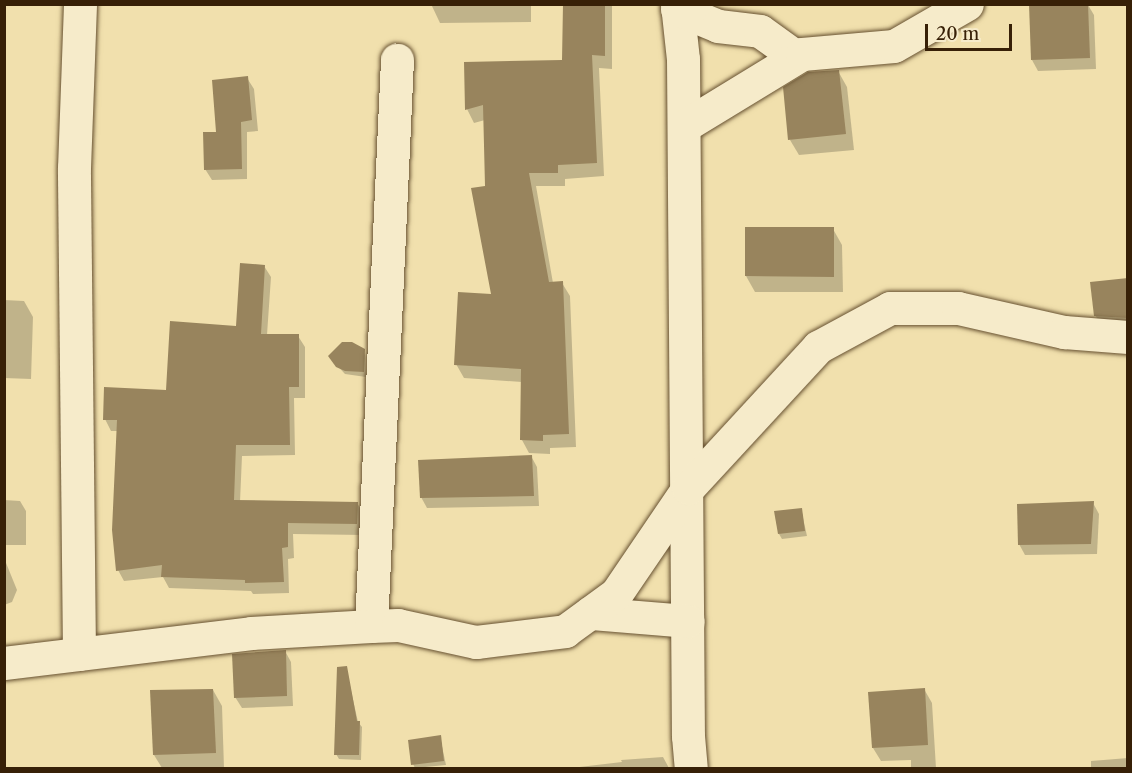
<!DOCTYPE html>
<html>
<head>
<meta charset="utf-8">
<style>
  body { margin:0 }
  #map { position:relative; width:1132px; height:773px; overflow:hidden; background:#f1e0ad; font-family:"Libre Caslon Text",serif }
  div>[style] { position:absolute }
  .shadow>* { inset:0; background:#0003 }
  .building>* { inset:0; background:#98845d }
  .roads { filter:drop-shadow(0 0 2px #665030) drop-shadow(0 0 2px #665030) }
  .minor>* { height:33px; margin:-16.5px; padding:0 16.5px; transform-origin:16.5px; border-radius:16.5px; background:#f6ebca }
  span { translate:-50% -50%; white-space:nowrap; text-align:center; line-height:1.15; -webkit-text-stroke:4.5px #f6ebca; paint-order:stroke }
  .frame { position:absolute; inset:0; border:6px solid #372007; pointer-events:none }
  .scale { position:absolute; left:925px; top:24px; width:87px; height:27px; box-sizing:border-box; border:3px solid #372007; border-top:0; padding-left:8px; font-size:18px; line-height:21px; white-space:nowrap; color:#372007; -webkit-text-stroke:4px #f6ebca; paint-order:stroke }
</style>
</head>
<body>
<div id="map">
  <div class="shadow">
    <div style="clip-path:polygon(431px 4px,531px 4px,531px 22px,440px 23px)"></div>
    <div style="clip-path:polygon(564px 4px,612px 4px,612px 69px,599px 68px,604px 176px,565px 179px,565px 186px,536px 186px,553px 283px,562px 283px,570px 296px,576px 447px,550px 448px,550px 454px,529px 453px,522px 440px,522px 382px,464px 378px,456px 364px,492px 296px,485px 120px,474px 123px,467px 109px,564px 62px)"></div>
    <div style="clip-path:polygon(1088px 5px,1094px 15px,1096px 69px,1038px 71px,1032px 60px)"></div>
    <div style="clip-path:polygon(838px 71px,847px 87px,854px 150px,799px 155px,790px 140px)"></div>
    <div style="clip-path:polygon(247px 78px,254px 89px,258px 131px,247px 132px,247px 179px,212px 180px,205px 169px,217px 133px)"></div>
    <div style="clip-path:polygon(833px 229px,842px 245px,843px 292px,755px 292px,746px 276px)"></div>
    <div style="clip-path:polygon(264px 266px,271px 277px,267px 335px,298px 336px,305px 347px,305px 398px,294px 398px,295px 455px,242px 456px,240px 502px,357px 503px,364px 514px,363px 535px,293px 534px,294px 558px,288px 559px,289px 593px,253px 594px,251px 591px,169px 588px,163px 577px,124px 581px,118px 570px,118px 431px,111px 431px,105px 419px,167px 391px,238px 327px)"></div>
    <div style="clip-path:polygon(1128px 279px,1128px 329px,1102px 326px,1095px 315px)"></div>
    <div style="clip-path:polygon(4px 300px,24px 301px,33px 317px,31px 379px,4px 378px)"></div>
    <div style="clip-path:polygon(362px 350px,365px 355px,366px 377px,345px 374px,333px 361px)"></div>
    <div style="clip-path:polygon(531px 456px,537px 467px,539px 506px,427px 508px,421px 497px)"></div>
    <div style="clip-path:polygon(4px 500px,20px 501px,26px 511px,26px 545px,4px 545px)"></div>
    <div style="clip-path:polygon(1093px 503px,1099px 514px,1097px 554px,1025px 555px,1019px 544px)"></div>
    <div style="clip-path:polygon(801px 509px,807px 536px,782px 539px,779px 534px)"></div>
    <div style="clip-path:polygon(4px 558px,17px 590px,12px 602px,4px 605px)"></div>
    <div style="clip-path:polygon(285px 651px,291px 662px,293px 706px,242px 708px,235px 697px)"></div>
    <div style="clip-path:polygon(346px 668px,358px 722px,362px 727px,361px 760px,339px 759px,336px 754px)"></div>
    <div style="clip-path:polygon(924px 689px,932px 703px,936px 768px,911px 768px,911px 760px,881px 761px,873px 748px)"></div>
    <div style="clip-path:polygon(213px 690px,222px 706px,224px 768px,162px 768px,154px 755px)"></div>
    <div style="clip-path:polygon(440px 737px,446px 765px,415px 768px,413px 764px)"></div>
    <div style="clip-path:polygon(663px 757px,669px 768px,571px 768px,622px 762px,621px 760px)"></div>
    <div style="clip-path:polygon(1128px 758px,1128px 768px,1091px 768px,1091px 761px)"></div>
  </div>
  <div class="building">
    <div style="clip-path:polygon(563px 4px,605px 4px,605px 56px,592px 55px,597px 163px,558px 165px,558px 173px,529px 173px,549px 282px,563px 281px,569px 434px,543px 435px,543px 441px,520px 440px,521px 369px,454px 365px,458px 292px,491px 294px,471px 188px,485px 186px,483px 105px,465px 110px,464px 62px,562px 60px)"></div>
    <div style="clip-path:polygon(1029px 4px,1088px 4px,1090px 58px,1031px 60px)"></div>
    <div style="clip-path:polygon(839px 70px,846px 134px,788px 140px,783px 87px,808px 72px)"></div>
    <div style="clip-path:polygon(248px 76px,252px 120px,241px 122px,242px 169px,204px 170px,203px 132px,216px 132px,212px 80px)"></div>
    <div style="clip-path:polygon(745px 227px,834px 227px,834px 277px,745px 276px)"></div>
    <div style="clip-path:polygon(240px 263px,265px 265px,261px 334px,299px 334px,299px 387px,289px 387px,290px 445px,236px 445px,234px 500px,358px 502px,357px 524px,288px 523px,288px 547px,282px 548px,284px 582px,245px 583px,245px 580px,161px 577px,162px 565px,116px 571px,112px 530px,117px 420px,103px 420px,104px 387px,166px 390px,170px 321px,236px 326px)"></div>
    <div style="clip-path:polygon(1128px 278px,1128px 318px,1094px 316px,1090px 282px)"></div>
    <div style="clip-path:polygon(342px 342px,352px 342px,365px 349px,364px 372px,345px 371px,336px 367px,328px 356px)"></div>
    <div style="clip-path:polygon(532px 455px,534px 496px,420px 498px,418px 460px)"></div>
    <div style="clip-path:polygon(1094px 501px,1091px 544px,1018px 545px,1017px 504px)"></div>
    <div style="clip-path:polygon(802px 508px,805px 531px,778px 534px,774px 511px)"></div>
    <div style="clip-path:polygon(286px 650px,287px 696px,234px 698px,232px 654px)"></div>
    <div style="clip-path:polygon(347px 666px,357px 721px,360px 721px,359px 755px,334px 755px,337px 667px)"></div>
    <div style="clip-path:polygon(925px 688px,928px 745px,872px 748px,868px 692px)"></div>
    <div style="clip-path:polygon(213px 689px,216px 753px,153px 755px,150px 690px)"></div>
    <div style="clip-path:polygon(441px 735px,444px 761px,411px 765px,408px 740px)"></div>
  </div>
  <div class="roads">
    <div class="minor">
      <div style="left:677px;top:4px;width:55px;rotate:83.8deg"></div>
      <div style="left:683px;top:59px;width:677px;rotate:89.58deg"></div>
      <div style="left:688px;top:736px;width:32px;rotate:85deg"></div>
      <div style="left:677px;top:9px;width:44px;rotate:22.5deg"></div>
      <div style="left:718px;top:26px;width:42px;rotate:6.8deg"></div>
      <div style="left:760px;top:31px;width:44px;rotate:35.8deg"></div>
      <div style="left:684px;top:126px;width:138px;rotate:-31.4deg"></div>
      <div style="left:802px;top:54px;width:92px;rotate:-5deg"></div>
      <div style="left:894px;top:46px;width:84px;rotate:-29.9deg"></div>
      <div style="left:590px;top:613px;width:98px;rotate:4.7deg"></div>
      <div style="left:371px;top:626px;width:567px;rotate:-87.37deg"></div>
      <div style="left:79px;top:654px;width:486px;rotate:-90.6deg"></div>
      <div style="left:74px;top:168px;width:164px;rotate:-87.9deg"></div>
      <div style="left:4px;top:663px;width:249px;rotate:-6.9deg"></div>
      <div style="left:251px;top:633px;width:120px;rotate:-3.3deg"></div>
      <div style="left:371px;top:626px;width:27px;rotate:-2deg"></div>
      <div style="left:398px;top:625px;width:80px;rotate:12.3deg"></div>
      <div style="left:476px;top:642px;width:90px;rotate:-7deg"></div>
      <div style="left:565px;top:631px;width:63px;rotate:-36deg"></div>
      <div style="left:616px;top:594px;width:128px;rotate:-55.8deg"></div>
      <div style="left:688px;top:488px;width:192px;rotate:-47.3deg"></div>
      <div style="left:818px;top:347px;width:82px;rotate:-28.4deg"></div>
      <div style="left:890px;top:308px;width:68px"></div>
      <div style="left:958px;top:308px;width:109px;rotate:12.8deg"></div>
      <div style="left:1064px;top:332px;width:64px;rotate:4.5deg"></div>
    </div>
  </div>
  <div class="frame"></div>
  <div class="scale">20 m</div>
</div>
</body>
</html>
